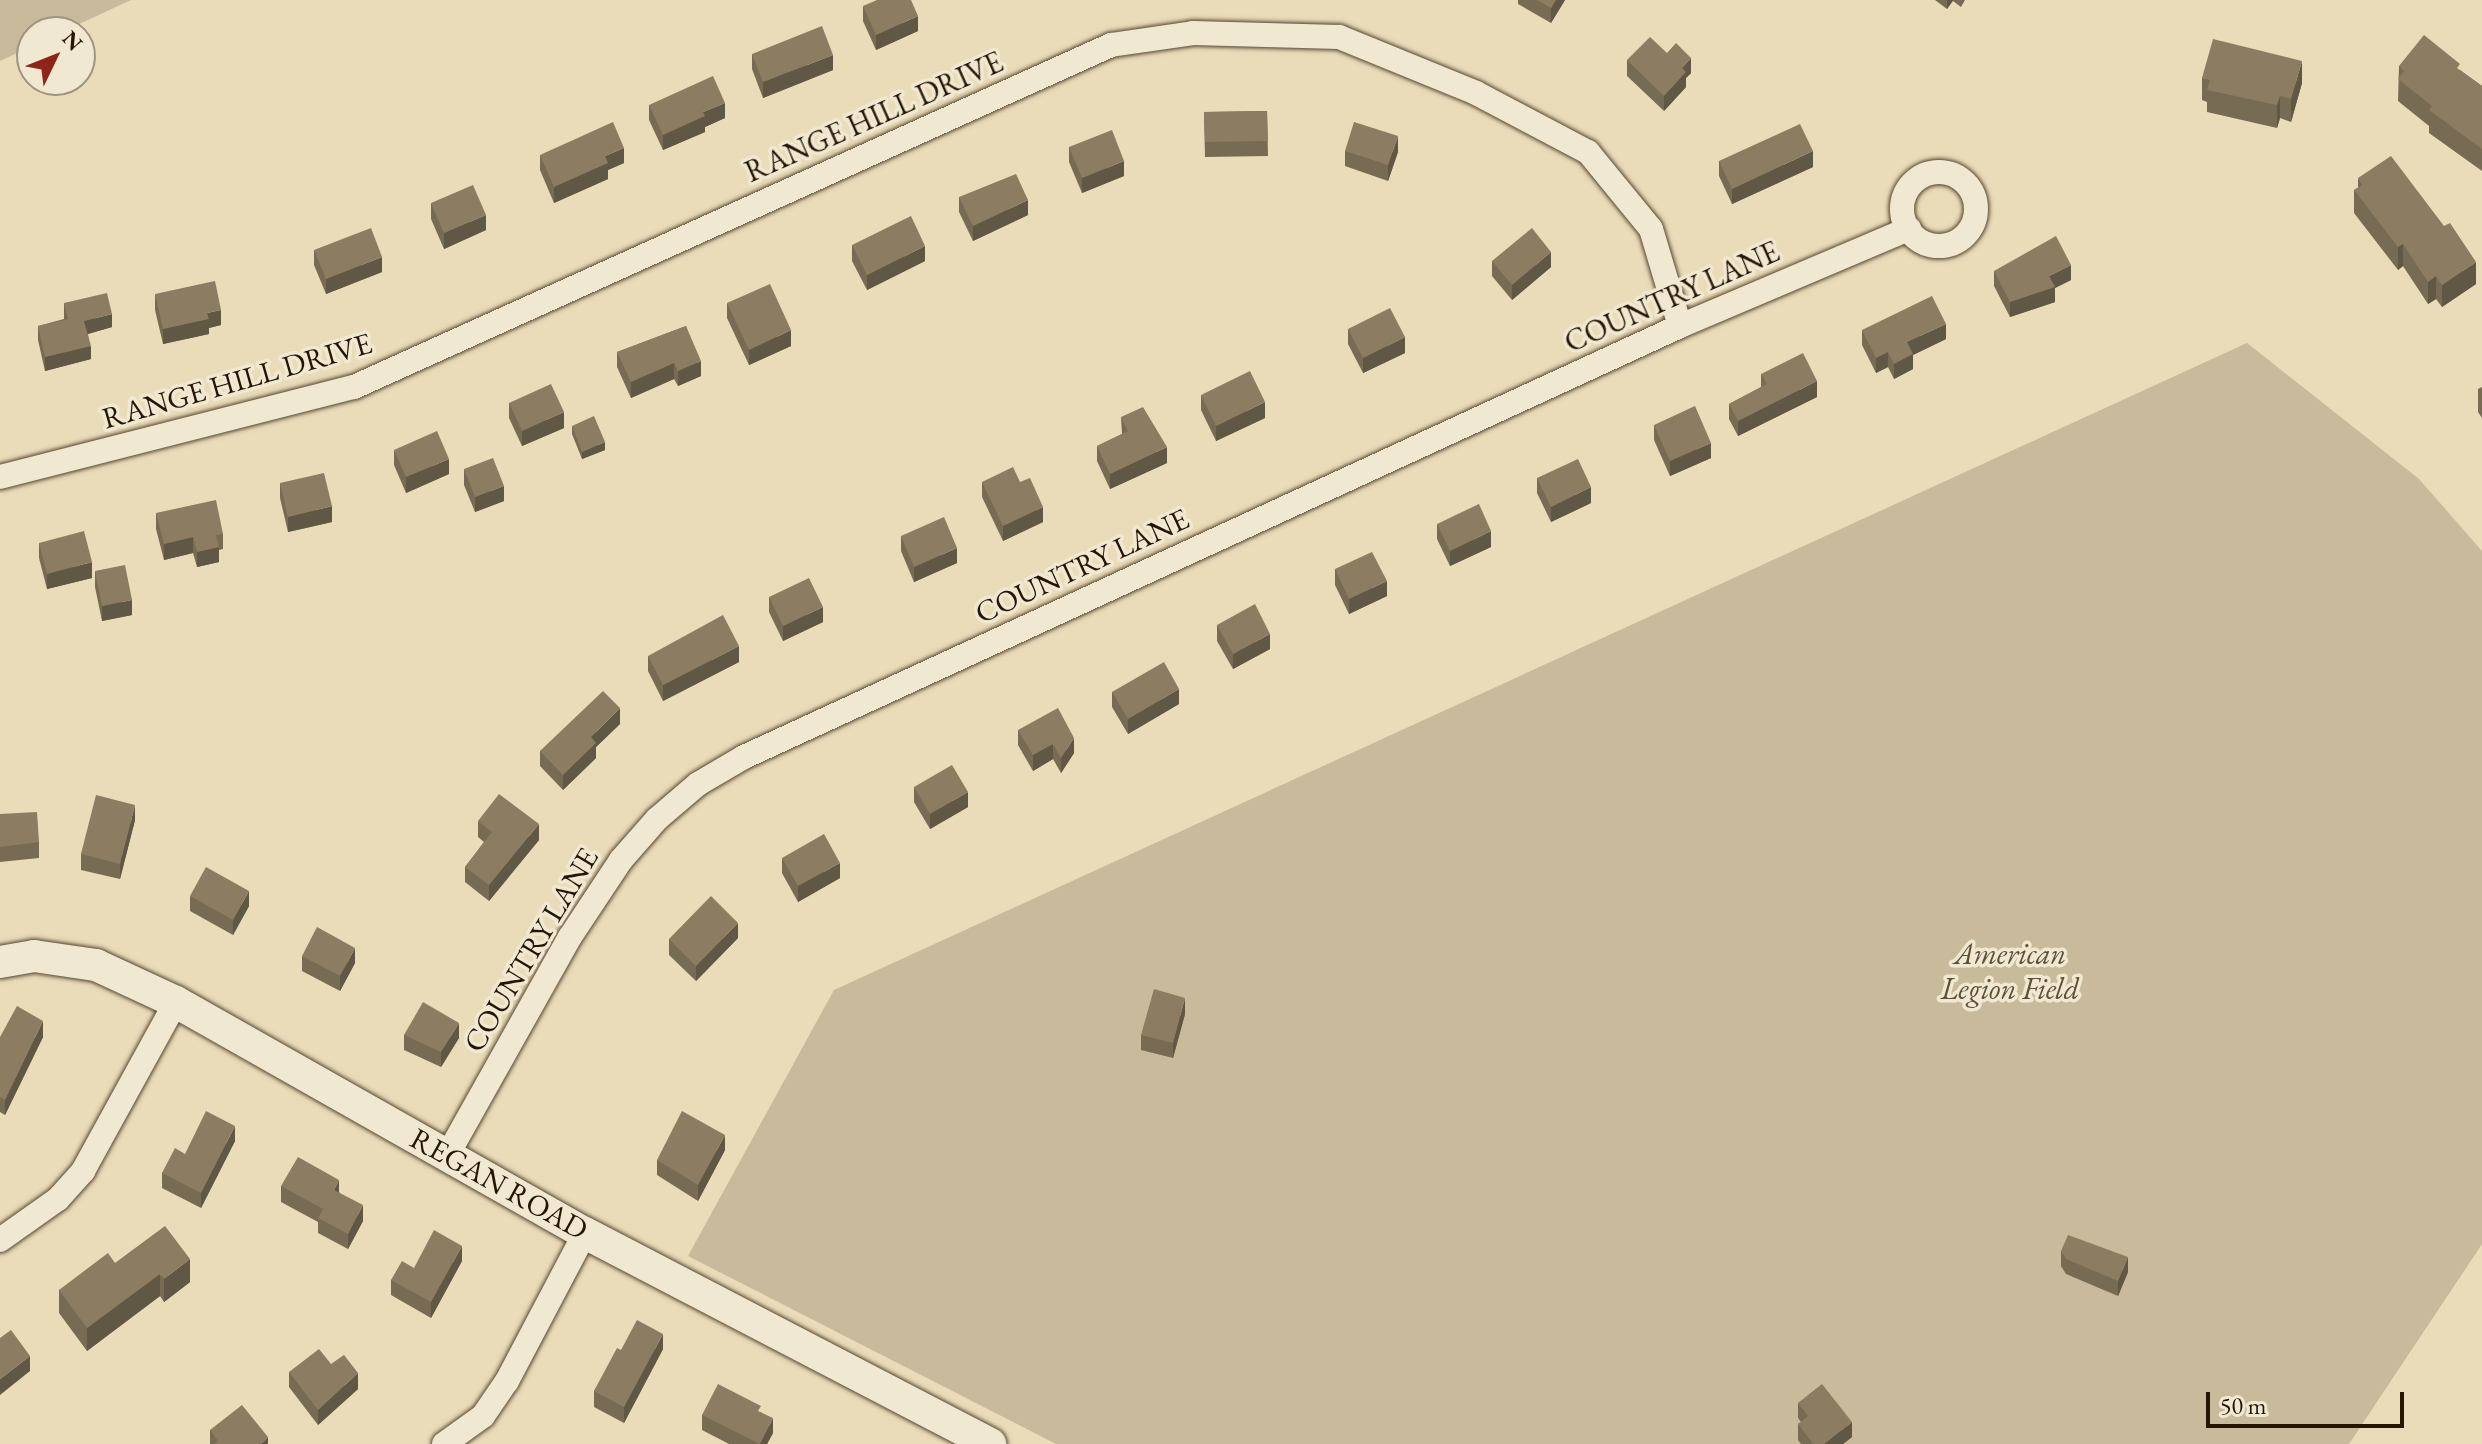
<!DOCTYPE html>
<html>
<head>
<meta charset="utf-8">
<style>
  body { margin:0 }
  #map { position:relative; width:2482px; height:1444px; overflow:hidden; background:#eadbb9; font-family:"EB Garamond",serif }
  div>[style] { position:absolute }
  .green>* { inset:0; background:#c8ba9a }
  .roads { filter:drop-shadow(0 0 2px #564730) drop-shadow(0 0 2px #564730) }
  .minor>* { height:24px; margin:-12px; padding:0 12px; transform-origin:12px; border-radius:12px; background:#f1e8d2 }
  .minor>.ring { margin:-12px; padding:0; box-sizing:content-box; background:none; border:24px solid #f1e8d2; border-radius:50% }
  .tertiary>* { height:32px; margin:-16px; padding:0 16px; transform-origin:16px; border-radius:16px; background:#f1e8d2 }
  .wall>* { inset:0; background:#786b54 }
  .shaded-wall>* { inset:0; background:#615745 }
  .building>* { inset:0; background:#8b7c62 }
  span { translate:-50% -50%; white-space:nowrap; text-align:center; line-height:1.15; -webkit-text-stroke:7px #f1e8d2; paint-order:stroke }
  .street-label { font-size:30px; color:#241603 }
  .park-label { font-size:30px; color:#5d4f38; font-style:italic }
  .north { position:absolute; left:16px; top:16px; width:80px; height:80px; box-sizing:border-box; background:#f1e8d2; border:2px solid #9f947f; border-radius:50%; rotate:47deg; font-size:22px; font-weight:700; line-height:32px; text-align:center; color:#241603 }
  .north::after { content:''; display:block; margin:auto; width:28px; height:36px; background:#8f2418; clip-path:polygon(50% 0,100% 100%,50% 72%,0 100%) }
  .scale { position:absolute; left:2206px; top:1392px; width:198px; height:36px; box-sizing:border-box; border:4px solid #241603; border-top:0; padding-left:10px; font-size:24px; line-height:28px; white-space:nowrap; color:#241603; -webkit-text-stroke:6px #f1e8d2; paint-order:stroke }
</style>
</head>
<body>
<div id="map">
  <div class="green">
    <div style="clip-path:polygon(0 0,131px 0,62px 32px,32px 32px,32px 46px,0 61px)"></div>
    <div style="clip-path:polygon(2247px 343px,2419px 479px,2482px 551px,2482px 1244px,2349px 1444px,1056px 1444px,688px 1256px,834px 990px)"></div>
  </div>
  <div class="roads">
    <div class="minor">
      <div class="ring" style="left:1902px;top:172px;width:50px;height:50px"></div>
      <div style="left:0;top:477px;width:365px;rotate:-14.3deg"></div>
      <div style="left:354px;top:387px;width:831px;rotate:-24.31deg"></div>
      <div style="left:1111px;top:45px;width:83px;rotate:-8.3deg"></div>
      <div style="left:1193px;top:33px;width:146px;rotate:1.6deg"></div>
      <div style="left:1339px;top:37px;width:148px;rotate:22.2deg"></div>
      <div style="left:1476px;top:93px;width:127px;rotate:27.8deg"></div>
      <div style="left:1588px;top:152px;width:99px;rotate:50.7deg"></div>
      <div style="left:1651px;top:229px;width:101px;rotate:73.4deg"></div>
      <div style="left:447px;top:1156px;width:251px;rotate:-60.7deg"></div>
      <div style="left:570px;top:937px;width:92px;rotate:-56.5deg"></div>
      <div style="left:621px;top:860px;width:55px;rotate:-48.7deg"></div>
      <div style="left:657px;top:819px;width:54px;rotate:-40.5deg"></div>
      <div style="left:698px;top:784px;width:53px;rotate:-30.4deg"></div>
      <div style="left:744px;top:757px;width:1030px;rotate:-24.72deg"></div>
      <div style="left:1680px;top:326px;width:249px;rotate:-23deg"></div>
      <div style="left:0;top:1240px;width:71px;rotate:-35.3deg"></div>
      <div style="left:58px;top:1199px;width:38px;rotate:-48deg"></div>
      <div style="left:83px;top:1171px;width:193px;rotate:-61.2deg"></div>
      <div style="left:444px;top:1444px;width:48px;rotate:-35.7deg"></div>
      <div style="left:483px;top:1416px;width:42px;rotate:-55.6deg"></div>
      <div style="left:507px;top:1381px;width:167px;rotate:-62.2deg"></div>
    </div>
    <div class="tertiary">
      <div style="left:0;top:962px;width:35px;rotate:-10deg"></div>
      <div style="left:34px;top:956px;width:63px;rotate:8.3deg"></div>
      <div style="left:96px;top:965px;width:88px;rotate:24.8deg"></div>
      <div style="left:176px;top:1002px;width:470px;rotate:29.5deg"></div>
      <div style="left:585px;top:1233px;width:457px;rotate:27.5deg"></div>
    </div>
  </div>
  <div class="wall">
    <div style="clip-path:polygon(1518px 0,1565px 0,1551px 23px,1518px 4px)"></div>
    <div style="clip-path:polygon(1935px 0,1965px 0,1961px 7px,1953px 1px,1947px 9px)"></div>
    <div style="clip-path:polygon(863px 6px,918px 31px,876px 50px,863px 21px)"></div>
    <div style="clip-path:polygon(1667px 53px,1691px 73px,1686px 78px,1686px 87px,1664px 111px,1627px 76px,1627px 60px)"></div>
    <div style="clip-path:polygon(752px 54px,833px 70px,763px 98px,752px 69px)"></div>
    <div style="clip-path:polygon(2399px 66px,2460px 70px,2482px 86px,2482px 171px,2429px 133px,2429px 126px,2398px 101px)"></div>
    <div style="clip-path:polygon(2202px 78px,2302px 83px,2291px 122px,2280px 118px,2277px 128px,2207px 112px,2207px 102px,2202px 100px)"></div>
    <div style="clip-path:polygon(649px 105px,725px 118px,705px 127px,705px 132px,663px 150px,649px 120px)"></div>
    <div style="clip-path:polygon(1267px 111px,1268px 156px,1205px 157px,1204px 112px)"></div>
    <div style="clip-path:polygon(1069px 147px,1124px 176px,1082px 193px,1069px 162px)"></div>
    <div style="clip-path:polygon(1345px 151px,1398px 152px,1388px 181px,1345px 166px)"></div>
    <div style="clip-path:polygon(540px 155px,624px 163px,608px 170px,608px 179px,554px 203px,540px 170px)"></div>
    <div style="clip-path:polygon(1719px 161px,1813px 167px,1732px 204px,1719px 176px)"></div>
    <div style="clip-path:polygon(2358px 178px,2476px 284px,2442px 307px,2436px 299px,2428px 304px,2403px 266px,2398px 270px,2354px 213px,2354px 190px,2358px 188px)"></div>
    <div style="clip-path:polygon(959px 197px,1028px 215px,973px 241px,959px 212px)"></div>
    <div style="clip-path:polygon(431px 203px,486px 230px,444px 249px,431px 219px)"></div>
    <div style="clip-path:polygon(852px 245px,925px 261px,867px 290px,852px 261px)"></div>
    <div style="clip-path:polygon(314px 250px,382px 272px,326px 294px,314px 265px)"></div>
    <div style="clip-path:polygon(1492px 261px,1551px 267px,1512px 300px,1492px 276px)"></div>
    <div style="clip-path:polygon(1994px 271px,2071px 280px,2055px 288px,2055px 302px,2010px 317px,1994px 286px)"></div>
    <div style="clip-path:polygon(155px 294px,221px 325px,209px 328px,209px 334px,163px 344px,155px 310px)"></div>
    <div style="clip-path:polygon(64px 303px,112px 327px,88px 334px,91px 359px,45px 371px,38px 340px,38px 326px,64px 319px)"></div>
    <div style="clip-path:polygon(727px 303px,791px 346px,749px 365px,727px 318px)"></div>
    <div style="clip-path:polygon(686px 326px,701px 376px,678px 386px,674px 379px,631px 398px,617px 367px,617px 352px)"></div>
    <div style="clip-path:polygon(1348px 329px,1405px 353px,1363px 373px,1348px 344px)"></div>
    <div style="clip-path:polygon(1862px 330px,1946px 339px,1913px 355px,1913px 369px,1894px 379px,1888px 367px,1876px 373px,1862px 345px)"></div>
    <div style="clip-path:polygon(1761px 374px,1817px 397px,1738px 436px,1729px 419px,1729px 404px,1761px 387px)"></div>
    <div style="clip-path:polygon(2482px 387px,2482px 418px,2478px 412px,2478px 389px)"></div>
    <div style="clip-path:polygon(1201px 395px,1265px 418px,1216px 441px,1201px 410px)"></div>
    <div style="clip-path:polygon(509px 403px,564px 428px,522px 446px,509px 418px)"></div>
    <div style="clip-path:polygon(1121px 417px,1167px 463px,1110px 489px,1097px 461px,1097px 446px,1122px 434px)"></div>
    <div style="clip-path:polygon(1654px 425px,1711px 458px,1670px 476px,1654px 440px)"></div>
    <div style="clip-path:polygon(572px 426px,605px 450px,582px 459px,572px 434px)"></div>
    <div style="clip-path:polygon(394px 450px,449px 474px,406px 493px,394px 465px)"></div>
    <div style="clip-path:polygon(464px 469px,504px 501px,475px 512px,464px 485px)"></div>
    <div style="clip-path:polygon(1537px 478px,1591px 503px,1551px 522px,1537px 493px)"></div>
    <div style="clip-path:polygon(982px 482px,1020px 482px,1043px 522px,1003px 541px,982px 497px)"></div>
    <div style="clip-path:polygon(280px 483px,332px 522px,288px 532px,280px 498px)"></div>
    <div style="clip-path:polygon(156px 513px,223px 534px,223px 549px,219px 550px,219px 562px,197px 567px,193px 553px,164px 560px,156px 529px)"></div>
    <div style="clip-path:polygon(1437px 524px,1491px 547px,1450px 566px,1437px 539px)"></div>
    <div style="clip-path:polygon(901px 536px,957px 563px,914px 582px,901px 551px)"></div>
    <div style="clip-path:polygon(39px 543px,92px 578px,47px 589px,39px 558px)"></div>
    <div style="clip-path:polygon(1335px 569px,1387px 596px,1349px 614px,1335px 585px)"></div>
    <div style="clip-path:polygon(95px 571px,132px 615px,102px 621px,95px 587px)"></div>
    <div style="clip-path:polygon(769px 597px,823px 622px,783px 641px,769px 612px)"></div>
    <div style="clip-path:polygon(1217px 625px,1270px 649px,1233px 669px,1217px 641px)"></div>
    <div style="clip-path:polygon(648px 656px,739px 662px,663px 701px,648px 671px)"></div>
    <div style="clip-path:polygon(1112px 692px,1179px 704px,1128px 734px,1112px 707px)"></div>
    <div style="clip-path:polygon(620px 724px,596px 747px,596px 758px,563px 790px,540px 766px,540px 751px)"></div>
    <div style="clip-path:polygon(1018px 730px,1074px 753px,1061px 773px,1053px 759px,1033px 771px,1018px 745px)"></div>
    <div style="clip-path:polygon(914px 787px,968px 807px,930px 829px,914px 802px)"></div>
    <div style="clip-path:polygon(0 814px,39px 842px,39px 858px,0 862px)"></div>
    <div style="clip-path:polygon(135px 820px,120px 879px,81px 870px,81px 854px)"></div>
    <div style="clip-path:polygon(478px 821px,539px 840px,489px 901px,465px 882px,465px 867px,484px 842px,478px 837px)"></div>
    <div style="clip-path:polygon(782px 858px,840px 878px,798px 902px,782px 873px)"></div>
    <div style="clip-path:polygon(190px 896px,249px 906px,233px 935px,190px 911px)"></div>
    <div style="clip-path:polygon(738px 938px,696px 981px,669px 955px,669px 939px)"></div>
    <div style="clip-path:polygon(302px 956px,355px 963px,340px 991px,302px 971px)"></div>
    <div style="clip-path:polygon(1185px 1014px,1173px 1058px,1141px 1050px,1141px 1035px)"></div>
    <div style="clip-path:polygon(404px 1035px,459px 1038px,441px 1067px,404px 1050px)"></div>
    <div style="clip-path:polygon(0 1037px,43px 1037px,5px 1115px,0 1112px)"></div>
    <div style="clip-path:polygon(235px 1141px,201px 1208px,162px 1188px,162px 1173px,185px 1154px)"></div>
    <div style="clip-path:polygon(725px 1150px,698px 1201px,657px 1175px,657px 1160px)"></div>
    <div style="clip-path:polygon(281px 1186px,339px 1192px,363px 1221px,348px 1249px,318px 1233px,318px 1222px,281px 1202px)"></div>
    <div style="clip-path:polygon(2061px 1251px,2128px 1272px,2118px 1296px,2066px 1274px,2061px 1266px)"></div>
    <div style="clip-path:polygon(462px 1261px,431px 1318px,391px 1295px,391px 1280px,414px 1268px)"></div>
    <div style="clip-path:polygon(115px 1263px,190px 1282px,164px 1302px,160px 1296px,87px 1351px,59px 1313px,59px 1290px)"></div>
    <div style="clip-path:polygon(663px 1349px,624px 1423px,594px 1407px,594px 1391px,621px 1350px)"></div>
    <div style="clip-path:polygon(289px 1372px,358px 1389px,318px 1425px,289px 1387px)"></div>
    <div style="clip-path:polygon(1798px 1403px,1852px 1437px,1843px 1444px,1801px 1444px,1798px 1440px,1798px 1424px,1801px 1422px,1798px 1418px)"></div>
    <div style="clip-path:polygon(761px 1412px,773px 1433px,767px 1444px,729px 1444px,702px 1430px,702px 1415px)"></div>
    <div style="clip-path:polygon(210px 1430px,268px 1444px,210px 1444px)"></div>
  </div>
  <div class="shaded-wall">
    <div style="clip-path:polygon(1556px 0,1565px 0,1551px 23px,1551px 8px)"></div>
    <div style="clip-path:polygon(1947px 0,1953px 0,1947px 9px)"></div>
    <div style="clip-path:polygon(918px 16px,918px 31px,876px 50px,876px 35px)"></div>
    <div style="clip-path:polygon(833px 55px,833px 70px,763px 98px,763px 82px)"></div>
    <div style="clip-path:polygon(1691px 58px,1691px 73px,1686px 78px,1686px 87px,1664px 111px,1664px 96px,1682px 68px)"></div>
    <div style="clip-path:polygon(2302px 61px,2302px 83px,2291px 122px,2291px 99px)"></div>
    <div style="clip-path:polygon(2280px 96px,2280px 118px,2277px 128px,2277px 105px)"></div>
    <div style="clip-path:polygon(725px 103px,725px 118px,705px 127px,705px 132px,663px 150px,663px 135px,703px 112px)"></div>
    <div style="clip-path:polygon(1398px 136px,1398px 152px,1388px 181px,1388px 165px)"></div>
    <div style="clip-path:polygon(624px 148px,624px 163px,608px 170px,608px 179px,554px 203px,554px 187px,605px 156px)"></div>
    <div style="clip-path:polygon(1813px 151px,1813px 167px,1732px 204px,1732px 189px)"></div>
    <div style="clip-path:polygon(1124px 161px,1124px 176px,1082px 193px,1082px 178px)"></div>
    <div style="clip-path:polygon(1028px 200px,1028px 215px,973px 241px,973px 226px)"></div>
    <div style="clip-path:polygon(486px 215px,486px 230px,444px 249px,444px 233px)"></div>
    <div style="clip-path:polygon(2403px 244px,2403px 266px,2398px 270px,2398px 247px)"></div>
    <div style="clip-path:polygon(925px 246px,925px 261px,867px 290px,867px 275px)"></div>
    <div style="clip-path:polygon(1551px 252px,1551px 267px,1512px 300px,1512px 285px)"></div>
    <div style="clip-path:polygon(382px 257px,382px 272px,326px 294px,326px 279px)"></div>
    <div style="clip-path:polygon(2476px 262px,2476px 284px,2442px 307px,2442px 285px)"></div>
    <div style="clip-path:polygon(2071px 265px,2071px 280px,2055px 288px,2055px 302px,2010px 317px,2010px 302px,2049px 276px)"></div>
    <div style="clip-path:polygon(2436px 276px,2436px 299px,2428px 304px,2428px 282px)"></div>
    <div style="clip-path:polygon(221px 310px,221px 325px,209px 328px,209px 334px,163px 344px,163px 329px,207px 313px)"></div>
    <div style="clip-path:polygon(112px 314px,112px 327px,84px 335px,84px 321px)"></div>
    <div style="clip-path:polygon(1946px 324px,1946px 339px,1913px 355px,1913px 369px,1894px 379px,1894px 364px,1907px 342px)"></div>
    <div style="clip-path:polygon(791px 330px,791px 346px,749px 365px,749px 350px)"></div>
    <div style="clip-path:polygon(1405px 337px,1405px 353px,1363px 373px,1363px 358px)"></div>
    <div style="clip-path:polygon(91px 346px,91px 359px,45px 371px,45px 357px)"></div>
    <div style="clip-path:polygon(1888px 352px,1888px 367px,1876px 373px,1876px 358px)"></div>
    <div style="clip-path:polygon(701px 361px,701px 376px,678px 386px,678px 371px)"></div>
    <div style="clip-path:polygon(674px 363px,674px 379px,631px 398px,631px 382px)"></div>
    <div style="clip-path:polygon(1817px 381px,1817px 397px,1738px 436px,1738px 421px)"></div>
    <div style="clip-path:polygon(1265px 402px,1265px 418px,1216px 441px,1216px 426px)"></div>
    <div style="clip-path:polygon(564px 412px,564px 428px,522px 446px,522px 431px)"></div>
    <div style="clip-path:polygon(605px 442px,605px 450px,582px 459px,582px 452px)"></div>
    <div style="clip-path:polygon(1711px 443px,1711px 458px,1670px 476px,1670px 461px)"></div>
    <div style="clip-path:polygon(1167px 447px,1167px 463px,1110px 489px,1110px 474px)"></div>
    <div style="clip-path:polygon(449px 459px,449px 474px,406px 493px,406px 477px)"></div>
    <div style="clip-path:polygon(504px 486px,504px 501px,475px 512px,475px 497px)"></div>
    <div style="clip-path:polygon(1591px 487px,1591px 503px,1551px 522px,1551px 507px)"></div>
    <div style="clip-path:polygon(332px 506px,332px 522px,288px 532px,288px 517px)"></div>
    <div style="clip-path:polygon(1043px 507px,1043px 522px,1003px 541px,1003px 526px)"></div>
    <div style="clip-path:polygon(1491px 531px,1491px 547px,1450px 566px,1450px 551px)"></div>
    <div style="clip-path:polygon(193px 537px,193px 553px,164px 560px,164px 544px)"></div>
    <div style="clip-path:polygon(219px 547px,219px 562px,197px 567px,197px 552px)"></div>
    <div style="clip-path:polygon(957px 548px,957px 563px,914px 582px,914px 567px)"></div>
    <div style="clip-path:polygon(92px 562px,92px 578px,47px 589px,47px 574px)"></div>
    <div style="clip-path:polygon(1387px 581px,1387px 596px,1349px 614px,1349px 599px)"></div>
    <div style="clip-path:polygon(132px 600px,132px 615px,102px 621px,102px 606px)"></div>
    <div style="clip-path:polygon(823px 607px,823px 622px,783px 641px,783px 626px)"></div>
    <div style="clip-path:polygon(1270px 634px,1270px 649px,1233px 669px,1233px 654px)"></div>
    <div style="clip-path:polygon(739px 646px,739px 662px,663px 701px,663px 685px)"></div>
    <div style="clip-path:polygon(1179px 689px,1179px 704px,1128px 734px,1128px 719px)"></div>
    <div style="clip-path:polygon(620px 708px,620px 724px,596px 747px,596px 758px,563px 790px,563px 775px,591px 737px)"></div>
    <div style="clip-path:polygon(1074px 738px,1074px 753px,1061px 773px,1061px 758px)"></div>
    <div style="clip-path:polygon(1053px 744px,1053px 759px,1033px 771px,1033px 755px)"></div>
    <div style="clip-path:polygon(968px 792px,968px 807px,930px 829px,930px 814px)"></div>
    <div style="clip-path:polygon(135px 805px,135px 820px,120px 879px,120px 864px)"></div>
    <div style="clip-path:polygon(539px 824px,539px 840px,489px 901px,489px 885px)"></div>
    <div style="clip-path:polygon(840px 863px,840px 878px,798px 902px,798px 886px)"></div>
    <div style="clip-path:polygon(249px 891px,249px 906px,233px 935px,233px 920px)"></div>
    <div style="clip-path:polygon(738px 923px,738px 938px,696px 981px,696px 966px)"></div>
    <div style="clip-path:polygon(355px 948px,355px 963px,340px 991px,340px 976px)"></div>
    <div style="clip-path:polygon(1185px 998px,1185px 1014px,1173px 1058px,1173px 1043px)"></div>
    <div style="clip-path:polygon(43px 1021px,43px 1037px,5px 1115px,5px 1100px)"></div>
    <div style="clip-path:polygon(459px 1023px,459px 1038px,441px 1067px,441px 1052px)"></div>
    <div style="clip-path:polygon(235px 1126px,235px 1141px,201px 1208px,201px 1193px)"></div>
    <div style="clip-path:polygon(725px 1135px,725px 1150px,698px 1201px,698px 1185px)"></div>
    <div style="clip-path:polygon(339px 1180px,339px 1195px,334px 1190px)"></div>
    <div style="clip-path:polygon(363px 1205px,363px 1221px,348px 1249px,348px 1234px)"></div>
    <div style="clip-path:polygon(462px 1246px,462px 1261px,431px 1318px,431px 1302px)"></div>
    <div style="clip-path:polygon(2128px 1257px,2128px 1272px,2118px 1296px,2118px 1281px)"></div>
    <div style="clip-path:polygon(190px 1259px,190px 1282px,164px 1302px,164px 1279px)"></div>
    <div style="clip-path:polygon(160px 1274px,160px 1296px,87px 1351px,87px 1328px)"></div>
    <div style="clip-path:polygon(663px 1334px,663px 1349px,624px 1423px,624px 1407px)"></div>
    <div style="clip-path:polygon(30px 1356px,30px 1371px,0 1395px,0 1379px)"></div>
    <div style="clip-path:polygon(358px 1373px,358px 1389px,318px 1425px,318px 1410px)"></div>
    <div style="clip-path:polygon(773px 1418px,773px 1433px,767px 1444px,760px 1444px)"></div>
    <div style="clip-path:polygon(1852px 1422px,1852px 1437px,1843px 1444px,1824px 1444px)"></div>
    <div style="clip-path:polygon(268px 1437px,268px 1444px,261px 1444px)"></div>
  </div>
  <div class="building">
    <div style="clip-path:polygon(877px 0,911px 0,918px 16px,876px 35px,863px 6px)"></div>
    <div style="clip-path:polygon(1537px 0,1556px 0,1551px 8px)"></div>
    <div style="clip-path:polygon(822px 26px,833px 55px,763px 82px,752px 54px)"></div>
    <div style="clip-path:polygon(2424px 35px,2460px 64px,2457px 68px,2482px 86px,2482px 149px,2429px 110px,2432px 106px,2398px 79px,2404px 71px,2399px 66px)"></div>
    <div style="clip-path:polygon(1650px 37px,1667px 53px,1676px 43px,1691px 58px,1682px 68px,1686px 72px,1664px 96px,1627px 60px)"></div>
    <div style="clip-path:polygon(2213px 39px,2302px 61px,2291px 99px,2280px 96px,2277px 105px,2207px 90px,2210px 80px,2202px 78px)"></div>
    <div style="clip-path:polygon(713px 76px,725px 103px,703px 112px,705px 116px,663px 135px,649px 105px)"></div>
    <div style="clip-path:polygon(1267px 111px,1268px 141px,1205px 142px,1204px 112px)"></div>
    <div style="clip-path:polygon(613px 122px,624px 148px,605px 156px,608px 163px,554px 187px,540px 155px)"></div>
    <div style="clip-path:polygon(1354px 122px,1398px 136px,1388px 165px,1345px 151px)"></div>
    <div style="clip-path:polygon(1800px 124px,1813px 151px,1732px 189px,1719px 161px)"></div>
    <div style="clip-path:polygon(1112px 130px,1124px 161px,1082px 178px,1069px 147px)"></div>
    <div style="clip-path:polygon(2391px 156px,2444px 226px,2450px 223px,2476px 262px,2442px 285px,2436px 276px,2428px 282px,2403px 244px,2398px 247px,2354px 190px,2362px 185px,2358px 178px)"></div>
    <div style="clip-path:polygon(1016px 174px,1028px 200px,973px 226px,959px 197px)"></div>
    <div style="clip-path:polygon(473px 185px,486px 215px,444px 233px,431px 203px)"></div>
    <div style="clip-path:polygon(911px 216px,925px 246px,867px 275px,852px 245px)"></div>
    <div style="clip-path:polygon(371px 228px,382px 257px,326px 279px,314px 250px)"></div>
    <div style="clip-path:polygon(1532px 228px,1551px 252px,1512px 285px,1492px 261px)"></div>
    <div style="clip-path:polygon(2056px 236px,2071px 265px,2049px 276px,2055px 287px,2010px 302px,1994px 271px)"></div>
    <div style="clip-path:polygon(215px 281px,221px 310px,207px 313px,209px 319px,163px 329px,155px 294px)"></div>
    <div style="clip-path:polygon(770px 284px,791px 330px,749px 350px,727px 303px)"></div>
    <div style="clip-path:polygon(107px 293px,112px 314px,84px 321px,91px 346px,45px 357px,38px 326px,68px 319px,64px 303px)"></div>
    <div style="clip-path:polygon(1932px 296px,1946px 324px,1907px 342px,1913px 354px,1894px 364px,1888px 352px,1876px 358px,1862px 330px)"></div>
    <div style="clip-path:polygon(1390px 308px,1405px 337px,1363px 358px,1348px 329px)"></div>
    <div style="clip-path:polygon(686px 326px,701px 361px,678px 371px,674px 363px,631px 382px,617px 352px)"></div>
    <div style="clip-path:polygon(1803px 353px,1817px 381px,1738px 421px,1729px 404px,1767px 384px,1761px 374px)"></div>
    <div style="clip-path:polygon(1250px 371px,1265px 402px,1216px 426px,1201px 395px)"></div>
    <div style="clip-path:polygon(551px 384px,564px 412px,522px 431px,509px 403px)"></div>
    <div style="clip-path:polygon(1695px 406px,1711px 443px,1670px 461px,1654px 425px)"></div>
    <div style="clip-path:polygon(1143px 407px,1167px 447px,1110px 474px,1097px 446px,1128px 431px,1121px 417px)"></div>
    <div style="clip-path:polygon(594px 416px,605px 442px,582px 452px,572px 426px)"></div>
    <div style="clip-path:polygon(437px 431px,449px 459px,406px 477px,394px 450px)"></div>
    <div style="clip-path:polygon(493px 458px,504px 486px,475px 497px,464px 469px)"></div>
    <div style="clip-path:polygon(1578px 459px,1591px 487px,1551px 507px,1537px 478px)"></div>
    <div style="clip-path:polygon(1013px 467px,1020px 482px,1030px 478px,1043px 507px,1003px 526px,982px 482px)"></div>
    <div style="clip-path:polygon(324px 473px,332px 506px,288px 517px,280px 483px)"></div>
    <div style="clip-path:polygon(216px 500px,223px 534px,216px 535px,219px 547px,197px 552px,193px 537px,164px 544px,156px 513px)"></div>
    <div style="clip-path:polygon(1479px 504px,1491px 531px,1450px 551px,1437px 524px)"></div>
    <div style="clip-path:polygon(944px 517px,957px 548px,914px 567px,901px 536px)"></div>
    <div style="clip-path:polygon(84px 531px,92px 562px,47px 574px,39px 543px)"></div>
    <div style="clip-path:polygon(1372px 552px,1387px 581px,1349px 599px,1335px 569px)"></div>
    <div style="clip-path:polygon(125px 565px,132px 600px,102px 606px,95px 571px)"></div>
    <div style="clip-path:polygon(809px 578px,823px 607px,783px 626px,769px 597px)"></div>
    <div style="clip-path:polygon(1255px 604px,1270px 634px,1233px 654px,1217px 625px)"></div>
    <div style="clip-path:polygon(723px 615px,739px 646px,663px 685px,648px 656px)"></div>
    <div style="clip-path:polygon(1164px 662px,1179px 689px,1128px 719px,1112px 692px)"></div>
    <div style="clip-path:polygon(603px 691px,620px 708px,591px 737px,596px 743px,563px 775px,540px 751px)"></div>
    <div style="clip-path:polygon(1058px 708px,1074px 738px,1061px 758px,1053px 744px,1033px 755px,1018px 730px)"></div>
    <div style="clip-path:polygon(952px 765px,968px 792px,930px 814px,914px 787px)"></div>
    <div style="clip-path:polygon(499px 794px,539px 824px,489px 885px,465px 867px,492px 832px,478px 821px)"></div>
    <div style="clip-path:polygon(96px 795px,135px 805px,120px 864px,81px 854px)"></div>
    <div style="clip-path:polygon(37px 812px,39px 842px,0 847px,0 814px)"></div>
    <div style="clip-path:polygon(824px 834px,840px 863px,798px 886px,782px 858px)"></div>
    <div style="clip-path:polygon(206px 867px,249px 891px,233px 920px,190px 896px)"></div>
    <div style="clip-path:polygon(711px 896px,738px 923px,696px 966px,669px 939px)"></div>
    <div style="clip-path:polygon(317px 927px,355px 948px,340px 976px,302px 956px)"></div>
    <div style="clip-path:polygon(1154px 989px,1185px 998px,1173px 1043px,1141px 1035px)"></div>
    <div style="clip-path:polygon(423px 1002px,459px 1023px,441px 1052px,404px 1035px)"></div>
    <div style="clip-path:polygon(17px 1006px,43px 1021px,5px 1100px,0 1097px,0 1037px)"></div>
    <div style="clip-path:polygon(206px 1111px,235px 1126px,201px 1193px,162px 1173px,175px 1148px,185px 1154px)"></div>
    <div style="clip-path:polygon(682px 1111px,725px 1135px,698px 1185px,657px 1160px)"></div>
    <div style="clip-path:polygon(298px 1157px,339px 1180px,334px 1190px,363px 1205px,348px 1234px,318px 1218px,323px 1209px,281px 1186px)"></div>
    <div style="clip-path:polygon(165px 1226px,190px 1259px,164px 1279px,160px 1274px,87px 1328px,59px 1290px,108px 1253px,115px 1263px)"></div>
    <div style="clip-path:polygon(434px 1230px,462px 1246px,431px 1302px,391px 1280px,402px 1261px,414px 1268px)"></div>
    <div style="clip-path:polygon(2068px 1235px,2128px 1257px,2118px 1281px,2066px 1259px,2061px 1251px)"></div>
    <div style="clip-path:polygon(637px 1320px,663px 1334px,624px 1407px,594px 1391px,617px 1348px,621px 1350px)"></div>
    <div style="clip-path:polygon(11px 1330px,30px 1356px,0 1379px,0 1338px)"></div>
    <div style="clip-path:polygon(319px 1349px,331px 1364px,344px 1355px,358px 1373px,318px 1410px,289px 1372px)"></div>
    <div style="clip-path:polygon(718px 1384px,761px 1406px,758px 1411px,773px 1418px,760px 1444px,702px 1415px)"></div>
    <div style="clip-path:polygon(1822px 1384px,1852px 1422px,1824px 1444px,1813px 1444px,1798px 1424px,1808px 1416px,1798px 1403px)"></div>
    <div style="clip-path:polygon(242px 1405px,268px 1437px,261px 1444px,214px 1444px,218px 1441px,210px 1430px)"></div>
  </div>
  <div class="street-label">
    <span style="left:874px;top:117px;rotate:-24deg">RANGE HILL DRIVE</span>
    <span style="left:1672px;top:297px;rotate:-24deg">COUNTRY LANE</span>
    <span style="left:237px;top:381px;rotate:-16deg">RANGE HILL DRIVE</span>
    <span style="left:1082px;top:566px;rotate:-25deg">COUNTRY LANE</span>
    <span style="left:531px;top:950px;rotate:-59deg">COUNTRY LANE</span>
    <span style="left:499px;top:1184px;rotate:29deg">REGAN ROAD</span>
  </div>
  <div class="park-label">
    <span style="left:2010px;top:971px">American<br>Legion Field</span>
  </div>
  <div class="north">N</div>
  <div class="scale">50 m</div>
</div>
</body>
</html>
